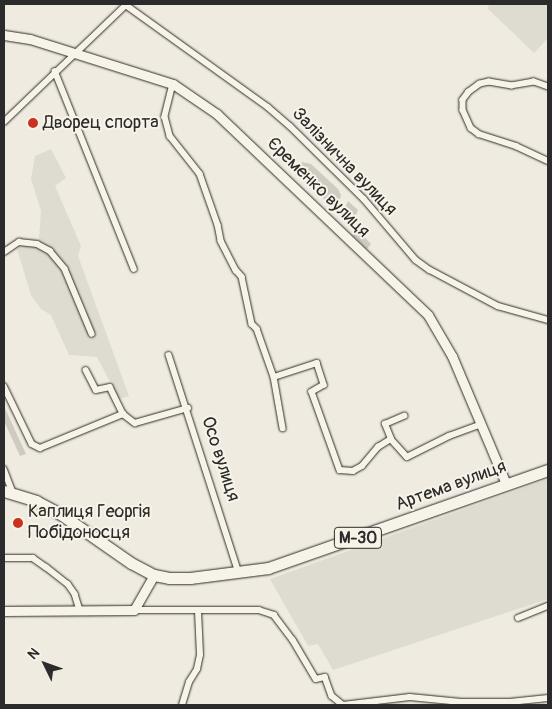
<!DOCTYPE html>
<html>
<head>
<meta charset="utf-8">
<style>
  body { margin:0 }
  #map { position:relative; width:552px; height:709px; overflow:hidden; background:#efebe0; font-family:Pangolin,sans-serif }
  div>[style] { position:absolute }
  .built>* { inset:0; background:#dedbd1 }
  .green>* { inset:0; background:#cfcbc2 }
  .roads { filter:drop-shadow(0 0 1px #2b2b2b) drop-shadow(0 0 1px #2b2b2b) }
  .street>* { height:5.5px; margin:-2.75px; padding:0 2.75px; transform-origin:2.75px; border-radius:2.75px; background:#f7f3e8 }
  .secondary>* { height:9px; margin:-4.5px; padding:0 4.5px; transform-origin:4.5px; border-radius:4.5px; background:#f7f3e8 }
  .highway>* { height:11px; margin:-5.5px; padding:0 5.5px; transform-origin:5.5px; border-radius:5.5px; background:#f7f3e8 }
  .dots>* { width:14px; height:14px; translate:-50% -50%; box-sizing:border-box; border:2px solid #f7f3e8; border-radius:50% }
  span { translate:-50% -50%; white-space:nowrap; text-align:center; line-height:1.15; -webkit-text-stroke:4px #f7f3e8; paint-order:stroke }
  .shield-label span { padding:1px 4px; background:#f7f3e8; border:1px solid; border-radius:4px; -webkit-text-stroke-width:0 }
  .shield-label { font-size:16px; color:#2b2b2b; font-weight:700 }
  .poi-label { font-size:18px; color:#2b2b2b }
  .left { translate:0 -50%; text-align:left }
  .street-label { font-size:18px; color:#2b2b2b }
  .frame { position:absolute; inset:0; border:5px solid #2b2b2b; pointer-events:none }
  .north { position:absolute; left:20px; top:639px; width:50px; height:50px; -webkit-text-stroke:4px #f7f3e8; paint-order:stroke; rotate:312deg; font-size:14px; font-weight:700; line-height:20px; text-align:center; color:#2b2b2b }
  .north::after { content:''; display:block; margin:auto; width:18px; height:22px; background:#2b2b2b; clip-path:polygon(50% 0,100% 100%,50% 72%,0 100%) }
</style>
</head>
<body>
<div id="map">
  <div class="built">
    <div style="clip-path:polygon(490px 4px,548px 4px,548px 38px,534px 53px,487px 8px)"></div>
    <div style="clip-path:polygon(51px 149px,66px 178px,55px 186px,81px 246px,78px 256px,129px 396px,119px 399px,97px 357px,69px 355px,51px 315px,41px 309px,31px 295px,17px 249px,39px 239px,41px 211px,31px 179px,35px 156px)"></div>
    <div style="clip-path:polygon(548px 479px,548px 599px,333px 670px,318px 644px,308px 646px,270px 579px)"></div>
  </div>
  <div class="green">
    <div style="clip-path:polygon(302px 162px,311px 164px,338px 189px,341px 195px,339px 202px,335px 204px,328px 203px,299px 174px,298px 166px)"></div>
    <div style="clip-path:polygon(348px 201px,358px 210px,355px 217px,345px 208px)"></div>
    <div style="clip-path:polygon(359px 231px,371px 244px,367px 249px,352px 235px)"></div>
    <div style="clip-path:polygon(4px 406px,26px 454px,20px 456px,4px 421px)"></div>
  </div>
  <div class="roads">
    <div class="street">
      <div style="left:126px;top:5px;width:175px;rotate:35.7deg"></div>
      <div style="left:268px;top:107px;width:29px;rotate:41deg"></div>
      <div style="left:290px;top:126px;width:104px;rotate:44.6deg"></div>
      <div style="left:364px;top:199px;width:80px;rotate:49.6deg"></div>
      <div style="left:416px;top:260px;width:17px;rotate:36deg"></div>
      <div style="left:430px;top:270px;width:77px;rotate:27.9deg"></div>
      <div style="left:498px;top:306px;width:52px;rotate:15.6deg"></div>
      <div style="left:55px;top:71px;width:213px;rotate:68.2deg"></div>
      <div style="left:173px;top:84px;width:34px;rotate:104deg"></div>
      <div style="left:165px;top:117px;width:20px;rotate:75deg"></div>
      <div style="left:170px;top:136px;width:48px;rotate:51.7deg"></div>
      <div style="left:200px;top:174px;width:54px;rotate:70.6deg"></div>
      <div style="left:218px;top:225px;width:16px;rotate:79deg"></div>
      <div style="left:221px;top:241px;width:33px;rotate:63deg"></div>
      <div style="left:236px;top:270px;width:9px;rotate:49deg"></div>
      <div style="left:242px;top:277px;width:48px;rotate:78deg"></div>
      <div style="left:252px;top:324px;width:7px;rotate:45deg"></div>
      <div style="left:257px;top:329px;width:51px;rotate:70.5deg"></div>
      <div style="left:274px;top:377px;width:52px;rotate:80deg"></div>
      <div style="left:548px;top:87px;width:15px;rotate:-160deg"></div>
      <div style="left:534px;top:82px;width:22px;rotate:170deg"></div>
      <div style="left:512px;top:86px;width:23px;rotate:-170deg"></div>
      <div style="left:489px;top:82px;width:9px;rotate:167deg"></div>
      <div style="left:480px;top:84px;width:14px;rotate:144deg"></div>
      <div style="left:469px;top:92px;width:10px;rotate:127deg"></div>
      <div style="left:463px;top:100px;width:10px;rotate:90deg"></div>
      <div style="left:463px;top:110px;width:20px;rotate:66deg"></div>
      <div style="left:471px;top:128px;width:10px;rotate:37deg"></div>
      <div style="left:479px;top:134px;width:39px;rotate:18deg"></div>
      <div style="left:516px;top:146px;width:35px;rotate:25deg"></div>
      <div style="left:4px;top:122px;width:170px;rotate:-43.8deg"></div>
      <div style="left:4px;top:252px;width:18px;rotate:-34deg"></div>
      <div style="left:19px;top:242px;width:18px;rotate:6deg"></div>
      <div style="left:37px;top:244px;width:15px;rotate:28deg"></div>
      <div style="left:50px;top:251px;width:23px;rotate:50deg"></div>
      <div style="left:65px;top:269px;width:70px;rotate:67.4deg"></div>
      <div style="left:169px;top:355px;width:229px;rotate:72.2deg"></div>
      <div style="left:86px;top:370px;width:22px;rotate:63deg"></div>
      <div style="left:96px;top:390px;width:14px;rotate:-12deg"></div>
      <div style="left:110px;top:387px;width:30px;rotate:64deg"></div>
      <div style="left:123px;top:414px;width:15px;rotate:37deg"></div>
      <div style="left:135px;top:423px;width:55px;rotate:-15.8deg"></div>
      <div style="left:274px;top:377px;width:45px;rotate:-18deg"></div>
      <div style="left:317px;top:363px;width:23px;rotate:72deg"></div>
      <div style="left:324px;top:385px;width:14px;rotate:150deg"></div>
      <div style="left:312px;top:392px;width:83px;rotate:70.3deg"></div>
      <div style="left:340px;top:470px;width:13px;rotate:4deg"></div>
      <div style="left:353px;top:471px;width:10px;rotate:-29deg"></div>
      <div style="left:362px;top:466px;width:25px;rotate:-50deg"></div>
      <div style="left:378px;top:447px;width:15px;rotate:-32deg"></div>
      <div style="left:391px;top:439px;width:16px;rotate:-112deg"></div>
      <div style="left:385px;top:424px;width:21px;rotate:-23deg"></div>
      <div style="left:4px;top:386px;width:64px;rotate:64.2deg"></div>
      <div style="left:32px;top:444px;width:9px;rotate:27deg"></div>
      <div style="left:40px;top:448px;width:90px;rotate:-22.3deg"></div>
      <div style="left:391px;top:439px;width:24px;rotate:48deg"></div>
      <div style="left:407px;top:457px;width:47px;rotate:-26.6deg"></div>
      <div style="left:449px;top:436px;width:33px;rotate:-20deg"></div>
      <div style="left:4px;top:469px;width:26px;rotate:69deg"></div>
      <div style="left:4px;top:558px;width:29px"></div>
      <div style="left:33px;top:558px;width:16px;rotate:35deg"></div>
      <div style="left:46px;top:567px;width:28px;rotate:38deg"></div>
      <div style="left:68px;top:584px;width:12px;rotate:55deg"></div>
      <div style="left:75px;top:594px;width:17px;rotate:73deg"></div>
      <div style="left:134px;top:610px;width:125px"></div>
      <div style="left:259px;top:610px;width:16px;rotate:18deg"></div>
      <div style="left:274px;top:615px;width:31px;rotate:53deg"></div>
      <div style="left:293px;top:640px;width:45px;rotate:59.5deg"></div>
      <div style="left:316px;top:679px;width:9px;rotate:-13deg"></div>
      <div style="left:325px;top:677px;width:20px;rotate:70deg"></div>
      <div style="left:332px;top:696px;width:14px;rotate:39deg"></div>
      <div style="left:343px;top:705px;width:67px;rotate:-6.8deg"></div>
      <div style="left:410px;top:697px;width:51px;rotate:5.6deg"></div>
      <div style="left:461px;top:702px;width:49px"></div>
      <div style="left:510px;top:702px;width:38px;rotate:-6deg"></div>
      <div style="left:518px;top:618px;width:32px;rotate:-22deg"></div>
      <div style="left:182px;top:705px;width:24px;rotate:-73deg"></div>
      <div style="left:189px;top:682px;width:15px;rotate:-58deg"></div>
      <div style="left:197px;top:669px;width:14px;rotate:-78deg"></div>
      <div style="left:200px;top:655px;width:44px;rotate:-92.6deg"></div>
    </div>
    <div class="secondary">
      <div style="left:4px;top:35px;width:26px;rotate:9deg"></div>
      <div style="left:30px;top:39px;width:150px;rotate:17.5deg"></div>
      <div style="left:173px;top:84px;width:53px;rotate:34.3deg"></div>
      <div style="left:217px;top:114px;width:291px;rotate:43.6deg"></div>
      <div style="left:428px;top:315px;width:48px;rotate:59.7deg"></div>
      <div style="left:452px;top:356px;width:139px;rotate:67.1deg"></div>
      <div style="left:4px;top:611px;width:130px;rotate:-0.4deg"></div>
      <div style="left:134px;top:610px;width:40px;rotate:-60.3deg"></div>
    </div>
    <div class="highway">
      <div style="left:4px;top:491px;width:34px;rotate:17deg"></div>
      <div style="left:36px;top:501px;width:30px;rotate:28deg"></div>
      <div style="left:62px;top:515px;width:84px;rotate:34.8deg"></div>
      <div style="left:131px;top:563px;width:26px;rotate:28deg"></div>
      <div style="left:154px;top:575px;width:15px;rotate:11deg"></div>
      <div style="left:169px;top:578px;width:21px"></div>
      <div style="left:190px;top:578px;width:79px;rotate:-7.3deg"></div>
      <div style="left:268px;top:568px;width:297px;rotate:-19.3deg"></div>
    </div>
  </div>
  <div class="dots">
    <div style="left:33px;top:123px;background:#c8321e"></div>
    <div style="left:18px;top:523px;background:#c8321e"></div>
  </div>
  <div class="shield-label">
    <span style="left:358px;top:538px">М-30</span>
  </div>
  <div class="poi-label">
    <span class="left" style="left:43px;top:123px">Дворец спорта</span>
    <span class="left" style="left:28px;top:523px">Каплиця Георгія<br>Побідоносця</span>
  </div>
  <div class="street-label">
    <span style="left:344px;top:162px;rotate:46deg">Залізнична вулиця</span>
    <span style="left:318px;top:188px;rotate:44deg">Єременко вулиця</span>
    <span style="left:220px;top:459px;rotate:72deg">Осо вулиця</span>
    <span style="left:451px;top:486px;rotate:-20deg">Артема вулиця</span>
  </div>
  <div class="frame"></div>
  <div class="north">N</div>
</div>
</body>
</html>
